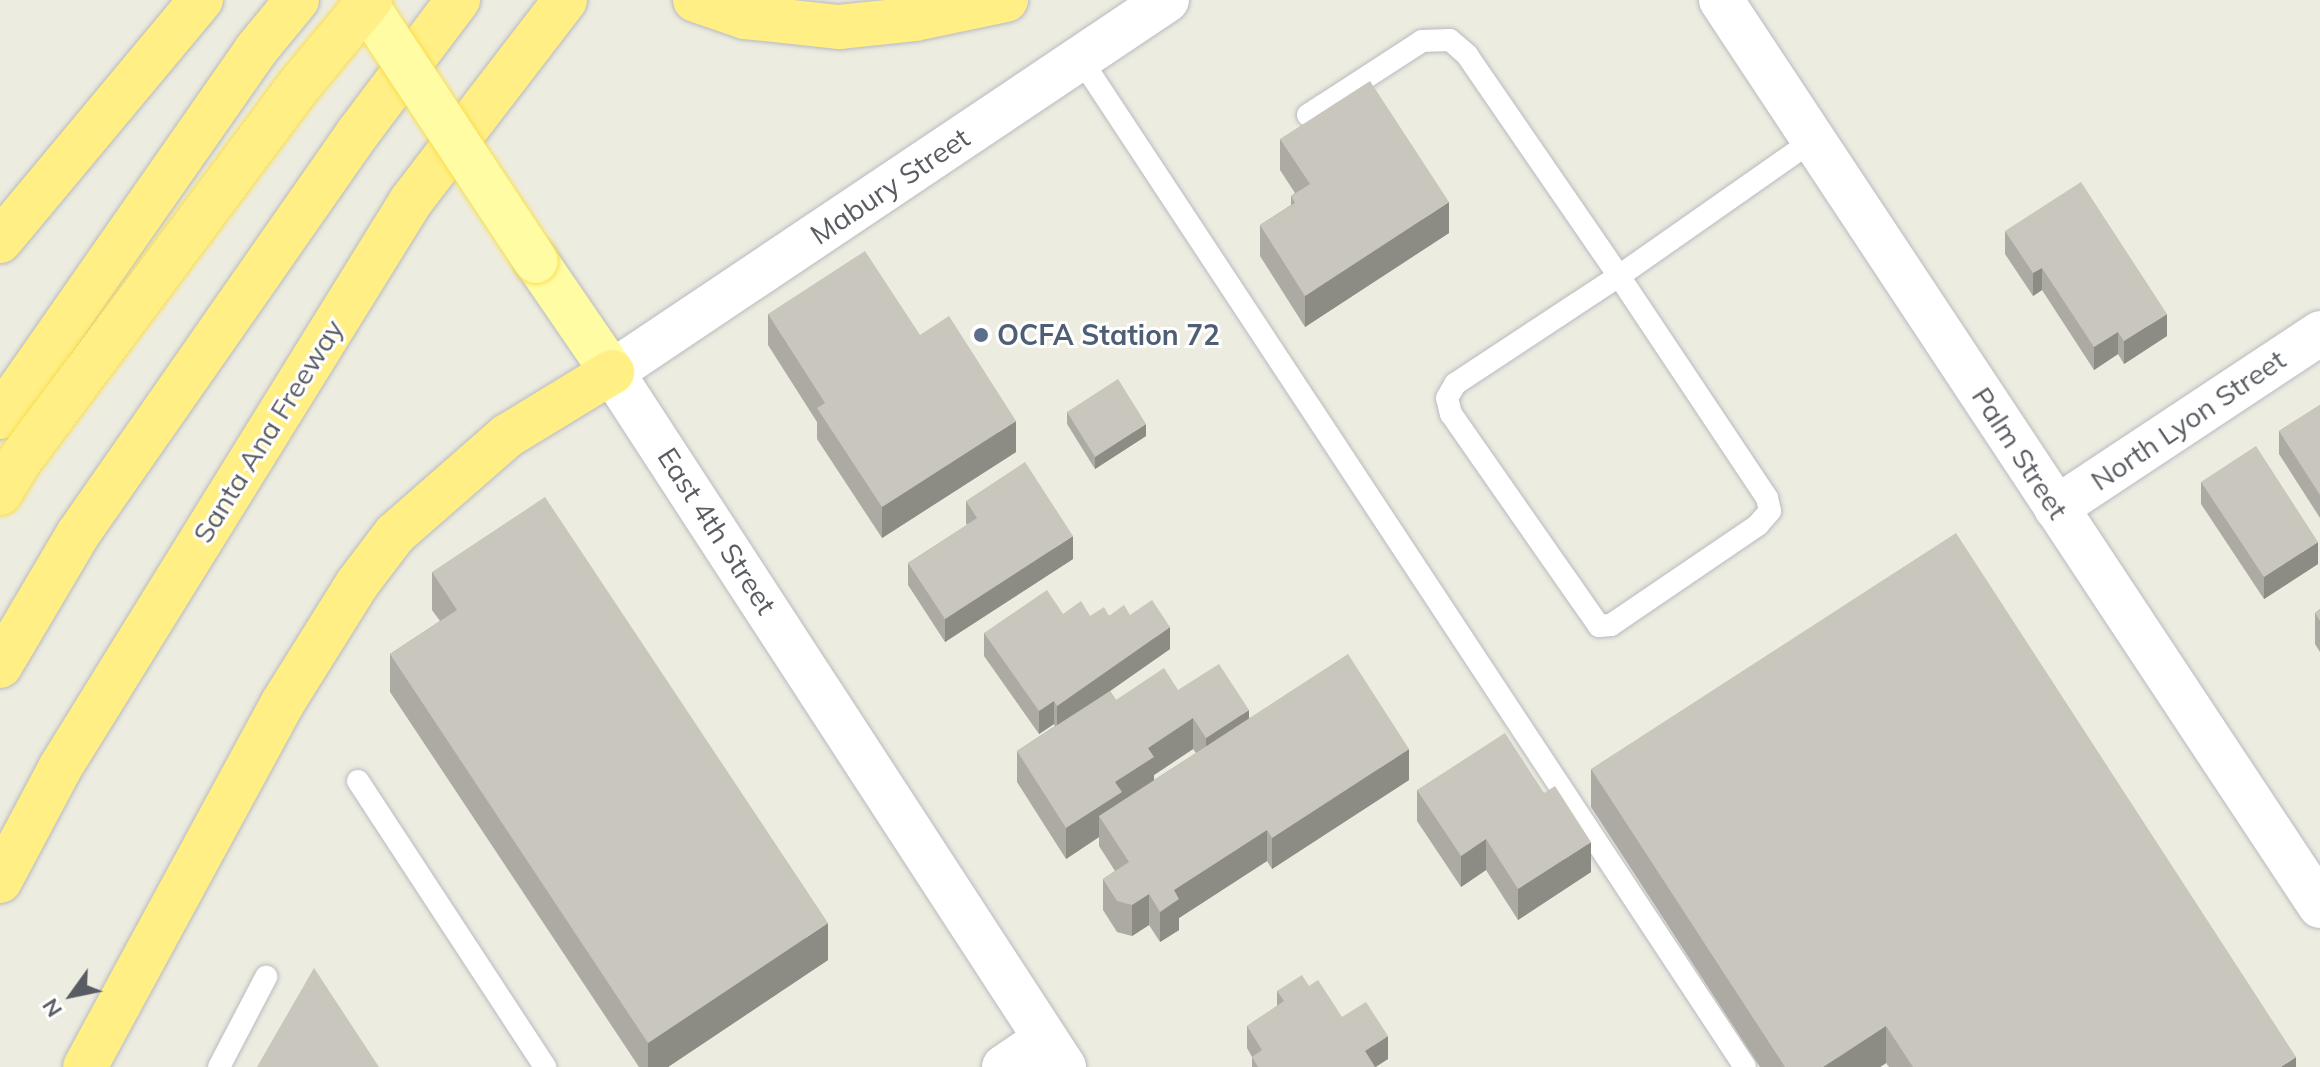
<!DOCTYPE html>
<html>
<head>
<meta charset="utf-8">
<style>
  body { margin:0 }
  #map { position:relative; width:2320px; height:1067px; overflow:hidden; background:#edece0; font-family:Mulish,sans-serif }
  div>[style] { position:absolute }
  .roads { filter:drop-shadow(0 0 2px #b8bac0) drop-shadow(0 0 2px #b8bac0) }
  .service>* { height:22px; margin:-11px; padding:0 11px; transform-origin:11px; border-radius:11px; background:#fff }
  .minor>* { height:44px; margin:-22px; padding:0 22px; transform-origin:22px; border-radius:22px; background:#fff }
  .secondary>* { height:44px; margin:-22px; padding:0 22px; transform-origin:22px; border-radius:22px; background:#fff }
  .primary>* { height:44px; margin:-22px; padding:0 22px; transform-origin:22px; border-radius:22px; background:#fffca3 }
  .motorway>* { height:44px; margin:-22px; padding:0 22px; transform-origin:22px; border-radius:22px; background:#ffef85 }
  .bridges { filter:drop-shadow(0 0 2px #f9de4e) drop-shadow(0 0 2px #f9de4e) }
  .primary-bridge>* { height:44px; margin:-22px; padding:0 22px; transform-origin:22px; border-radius:22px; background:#fffca3 }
  .motorway-bridge>* { height:44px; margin:-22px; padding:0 22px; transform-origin:22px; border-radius:22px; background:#ffef85 }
  .wall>* { inset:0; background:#acaaa3 }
  .shaded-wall>* { inset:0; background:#8c8b84 }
  .building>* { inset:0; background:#c8c6bd }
  .dots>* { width:22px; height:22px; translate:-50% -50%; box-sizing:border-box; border:4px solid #fff; border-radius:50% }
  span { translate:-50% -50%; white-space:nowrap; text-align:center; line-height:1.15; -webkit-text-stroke:6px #fff; paint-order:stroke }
  .street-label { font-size:28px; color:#595c62 }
  .service-label { font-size:28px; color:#4e5e75; font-weight:700 }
  .left { translate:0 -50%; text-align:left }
  .north { position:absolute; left:32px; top:955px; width:80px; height:80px; -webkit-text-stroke:6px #fff; paint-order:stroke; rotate:237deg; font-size:22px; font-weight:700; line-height:32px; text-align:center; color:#595c62 }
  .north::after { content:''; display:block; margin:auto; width:28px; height:36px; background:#595c62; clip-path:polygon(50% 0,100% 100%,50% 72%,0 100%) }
</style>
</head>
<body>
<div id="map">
  <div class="roads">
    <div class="service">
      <div style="left:1080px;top:58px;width:1208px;rotate:56.61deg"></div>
      <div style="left:1308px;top:115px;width:136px;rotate:-33deg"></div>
      <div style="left:1422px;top:41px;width:28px;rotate:-2deg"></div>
      <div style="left:1450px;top:40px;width:23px;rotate:41deg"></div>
      <div style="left:1467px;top:55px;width:268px;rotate:55.5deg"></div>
      <div style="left:1619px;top:276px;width:267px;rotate:56.3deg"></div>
      <div style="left:1767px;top:498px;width:13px;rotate:77deg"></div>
      <div style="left:1770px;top:511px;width:18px;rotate:131deg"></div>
      <div style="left:1758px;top:525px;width:178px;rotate:145.8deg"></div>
      <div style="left:1611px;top:625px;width:12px;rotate:175deg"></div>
      <div style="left:1599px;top:626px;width:259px;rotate:-124.9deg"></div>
      <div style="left:1451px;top:414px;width:16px;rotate:-104deg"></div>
      <div style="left:1447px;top:398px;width:16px;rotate:-60deg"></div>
      <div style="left:1455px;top:384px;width:196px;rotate:-33.4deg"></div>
      <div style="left:1619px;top:276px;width:237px;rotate:-35deg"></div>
      <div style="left:358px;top:781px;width:342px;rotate:56.8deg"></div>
      <div style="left:219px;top:1067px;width:102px;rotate:-62.4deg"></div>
    </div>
    <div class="minor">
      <div style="left:1721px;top:0;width:1086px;rotate:56.53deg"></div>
      <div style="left:2056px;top:508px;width:317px;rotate:-33.5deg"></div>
      <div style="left:1004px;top:1067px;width:50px;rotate:-34.3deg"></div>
    </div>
    <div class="secondary">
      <div style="left:1064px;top:1067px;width:829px;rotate:-123.04deg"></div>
      <div style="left:612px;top:372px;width:668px;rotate:-33.83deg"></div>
    </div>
    <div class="primary">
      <div style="left:536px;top:261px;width:135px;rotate:55.6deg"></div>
    </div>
    <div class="motorway">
      <div style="left:695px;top:0;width:53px;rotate:18.8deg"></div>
      <div style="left:745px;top:17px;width:95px;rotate:6.1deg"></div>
      <div style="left:839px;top:27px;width:76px;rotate:-6deg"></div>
      <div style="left:915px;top:19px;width:93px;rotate:-11.8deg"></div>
      <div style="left:0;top:241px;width:314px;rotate:-50.2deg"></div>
      <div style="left:0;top:417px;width:446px;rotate:-55.1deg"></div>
      <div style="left:255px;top:51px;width:66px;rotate:-50.5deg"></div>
      <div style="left:0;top:666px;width:153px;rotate:-59.4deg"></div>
      <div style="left:78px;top:534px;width:488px;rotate:-55.1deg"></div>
      <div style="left:357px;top:134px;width:168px;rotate:-53deg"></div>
      <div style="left:0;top:881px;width:128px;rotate:-62deg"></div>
      <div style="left:60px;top:768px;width:667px;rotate:-58.24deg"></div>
      <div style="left:411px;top:201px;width:253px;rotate:-52.5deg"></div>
      <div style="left:85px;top:1067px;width:413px;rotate:-61.5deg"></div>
      <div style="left:282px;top:704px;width:142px;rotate:-58deg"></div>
      <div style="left:357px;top:584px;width:63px;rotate:-52.8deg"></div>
      <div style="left:395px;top:534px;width:149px;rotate:-41.2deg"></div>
      <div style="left:507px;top:436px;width:123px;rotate:-31.4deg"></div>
    </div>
  </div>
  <div class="bridges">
    <div class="primary-bridge">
      <div style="left:363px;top:0;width:313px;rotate:56.5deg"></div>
    </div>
    <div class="motorway-bridge">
      <div style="left:0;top:493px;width:39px;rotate:-59deg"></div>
      <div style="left:20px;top:460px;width:472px;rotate:-53.3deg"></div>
      <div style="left:302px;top:82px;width:107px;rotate:-50.3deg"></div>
    </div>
  </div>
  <div class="wall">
    <div style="clip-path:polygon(1280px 139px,1449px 233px,1305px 327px,1260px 256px,1260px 225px,1291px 205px,1291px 196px,1295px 193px,1280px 170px)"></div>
    <div style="clip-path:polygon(2005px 231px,2167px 336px,2124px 364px,2118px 354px,2094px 370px,2042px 290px,2033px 296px,2005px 254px)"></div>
    <div style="clip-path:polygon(768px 314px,920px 335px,1016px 452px,882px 538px,817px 439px,817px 422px,768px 345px)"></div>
    <div style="clip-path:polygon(2320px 405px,2320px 518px,2279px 454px,2279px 431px)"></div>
    <div style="clip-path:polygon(1067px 412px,1146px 436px,1095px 469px,1067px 424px)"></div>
    <div style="clip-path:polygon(2201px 482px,2318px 564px,2264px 599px,2201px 504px)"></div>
    <div style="clip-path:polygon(966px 501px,1073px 559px,945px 642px,908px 585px,908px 563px,967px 525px,966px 523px)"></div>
    <div style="clip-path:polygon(432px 572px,828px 960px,668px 1067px,639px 1067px,390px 692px,390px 654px,440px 621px,432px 610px)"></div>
    <div style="clip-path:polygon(2320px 609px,2320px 652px,2315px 644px,2315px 613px)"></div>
    <div style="clip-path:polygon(evenodd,1063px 614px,1090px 616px,1130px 615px,1170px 649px,1110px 691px,1116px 700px,1178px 690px,1409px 780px,1272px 869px,1267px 861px,1179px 918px,1179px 930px,1160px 942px,1149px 925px,1132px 936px,1117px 932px,1103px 910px,1103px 879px,1115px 871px,1099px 846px,1099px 837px,1066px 859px,1017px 782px,1017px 751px,1055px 726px,1054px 724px,1039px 734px,984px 656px,984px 633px,1063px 614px,1193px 749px,1196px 753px,1154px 780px,1154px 775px,1193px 749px)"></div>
    <div style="clip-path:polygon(1591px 769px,2296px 1067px,1889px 1067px,1886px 1063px,1880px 1067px,1760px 1067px,1591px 807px)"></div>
    <div style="clip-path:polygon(1417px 790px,1591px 872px,1518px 920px,1486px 870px,1461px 887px,1417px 821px)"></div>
    <div style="clip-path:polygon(1309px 986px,1342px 1017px,1388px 1059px,1376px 1067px,1252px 1067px,1252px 1057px,1247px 1048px,1247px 1026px,1277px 1006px,1277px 991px)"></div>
  </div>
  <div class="shaded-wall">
    <div style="clip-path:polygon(1449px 202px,1449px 233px,1305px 327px,1305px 296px)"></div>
    <div style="clip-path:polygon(2042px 268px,2042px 290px,2033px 296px,2033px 273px)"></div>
    <div style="clip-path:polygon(2167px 314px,2167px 336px,2124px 364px,2124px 341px)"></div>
    <div style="clip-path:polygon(2118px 332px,2118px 354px,2094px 370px,2094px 347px)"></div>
    <div style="clip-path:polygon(1016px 421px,1016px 452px,882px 538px,882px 507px)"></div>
    <div style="clip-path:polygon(1146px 424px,1146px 436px,1095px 469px,1095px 457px)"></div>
    <div style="clip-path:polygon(1073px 536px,1073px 559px,945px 642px,945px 619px)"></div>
    <div style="clip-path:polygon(2318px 542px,2318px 564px,2264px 599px,2264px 577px)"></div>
    <div style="clip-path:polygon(1170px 627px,1170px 649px,1057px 728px,1057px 706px)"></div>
    <div style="clip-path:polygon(1054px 701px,1054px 724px,1039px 734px,1039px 711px)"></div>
    <div style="clip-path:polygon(1249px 710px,1249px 741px,1206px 769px,1206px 738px)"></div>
    <div style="clip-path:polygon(1193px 718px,1193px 749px,1154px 775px,1154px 788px,1099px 816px,1099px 837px,1066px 859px,1066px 828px,1115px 782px,1148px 748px)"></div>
    <div style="clip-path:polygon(1409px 749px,1409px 780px,1272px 869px,1272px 838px)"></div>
    <div style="clip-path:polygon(1267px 830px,1267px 861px,1179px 918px,1179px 930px,1160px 942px,1160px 912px,1174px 890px)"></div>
    <div style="clip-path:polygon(1486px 839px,1486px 870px,1461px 887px,1461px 856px)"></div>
    <div style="clip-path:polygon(1591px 842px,1591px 872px,1518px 920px,1518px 889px)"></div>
    <div style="clip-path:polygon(1149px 894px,1149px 925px,1132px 936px,1132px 905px)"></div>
    <div style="clip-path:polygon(828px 923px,828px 960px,668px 1067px,648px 1067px,648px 1043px)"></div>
    <div style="clip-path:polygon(1886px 1026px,1886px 1063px,1880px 1067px,1823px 1067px)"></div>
    <div style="clip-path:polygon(1388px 1036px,1388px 1059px,1375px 1067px,1365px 1051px)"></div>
    <div style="clip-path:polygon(2296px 1057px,2296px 1067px,2281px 1067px)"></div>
  </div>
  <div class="building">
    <div style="clip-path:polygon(1370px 81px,1449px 202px,1305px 296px,1260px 225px,1295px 203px,1291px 196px,1310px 184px,1280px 139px)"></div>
    <div style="clip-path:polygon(2081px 182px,2167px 314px,2124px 341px,2118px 332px,2094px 347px,2042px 268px,2033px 273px,2005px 231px)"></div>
    <div style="clip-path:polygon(865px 251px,920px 335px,949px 316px,1016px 421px,882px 507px,817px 408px,825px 403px,768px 314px)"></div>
    <div style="clip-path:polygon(1118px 379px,1146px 424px,1095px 457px,1067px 412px)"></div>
    <div style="clip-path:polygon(2320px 405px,2320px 495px,2279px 431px)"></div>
    <div style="clip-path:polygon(2256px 446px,2318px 542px,2264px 577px,2201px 482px)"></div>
    <div style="clip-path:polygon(1025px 462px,1073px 536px,945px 619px,908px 563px,977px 518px,966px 501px)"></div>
    <div style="clip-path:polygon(545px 497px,828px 923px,648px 1043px,390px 654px,457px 610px,432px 572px)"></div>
    <div style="clip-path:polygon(1956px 533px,2296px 1057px,2281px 1067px,1913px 1067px,1886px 1026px,1823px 1067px,1785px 1067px,1591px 769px)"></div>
    <div style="clip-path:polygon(1047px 590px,1063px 614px,1081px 601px,1090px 616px,1104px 607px,1109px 616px,1124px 605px,1130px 615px,1152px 600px,1170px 627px,1057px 706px,1054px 701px,1039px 711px,984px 633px)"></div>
    <div style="clip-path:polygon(2320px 609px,2320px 621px,2315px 613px)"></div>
    <div style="clip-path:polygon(1348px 654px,1409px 749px,1272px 838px,1267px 830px,1174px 890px,1179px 899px,1160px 912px,1149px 894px,1132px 905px,1117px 901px,1103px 879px,1129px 862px,1099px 816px)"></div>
    <div style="clip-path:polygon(1219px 664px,1249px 710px,1206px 738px,1193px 718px,1148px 748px,1154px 757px,1115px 782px,1122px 792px,1066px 828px,1017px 751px,1110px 691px,1116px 700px,1164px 668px,1178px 690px)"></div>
    <div style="clip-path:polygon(1505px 733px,1544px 793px,1555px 786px,1591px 842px,1518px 889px,1486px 839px,1461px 856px,1417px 790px)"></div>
    <div style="clip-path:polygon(314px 968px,379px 1067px,257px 1067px)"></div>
    <div style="clip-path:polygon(1302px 975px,1309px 986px,1318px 980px,1342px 1017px,1366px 1002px,1388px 1036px,1365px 1051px,1375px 1067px,1258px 1067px,1252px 1057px,1262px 1050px,1247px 1026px,1284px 1001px,1277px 991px)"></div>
  </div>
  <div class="dots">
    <div style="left:981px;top:335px;background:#5c6f8a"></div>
  </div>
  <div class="street-label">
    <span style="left:890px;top:186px;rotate:-34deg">Mabury Street</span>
    <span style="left:2188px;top:420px;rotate:-34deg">North Lyon Street</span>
    <span style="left:268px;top:431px;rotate:-58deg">Santa Ana Freeway</span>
    <span style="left:2020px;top:453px;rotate:57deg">Palm Street</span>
    <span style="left:717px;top:531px;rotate:57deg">East 4th Street</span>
  </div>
  <div class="service-label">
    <span class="left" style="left:997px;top:335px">OCFA Station 72</span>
  </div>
  <div class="north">N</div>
</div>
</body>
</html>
